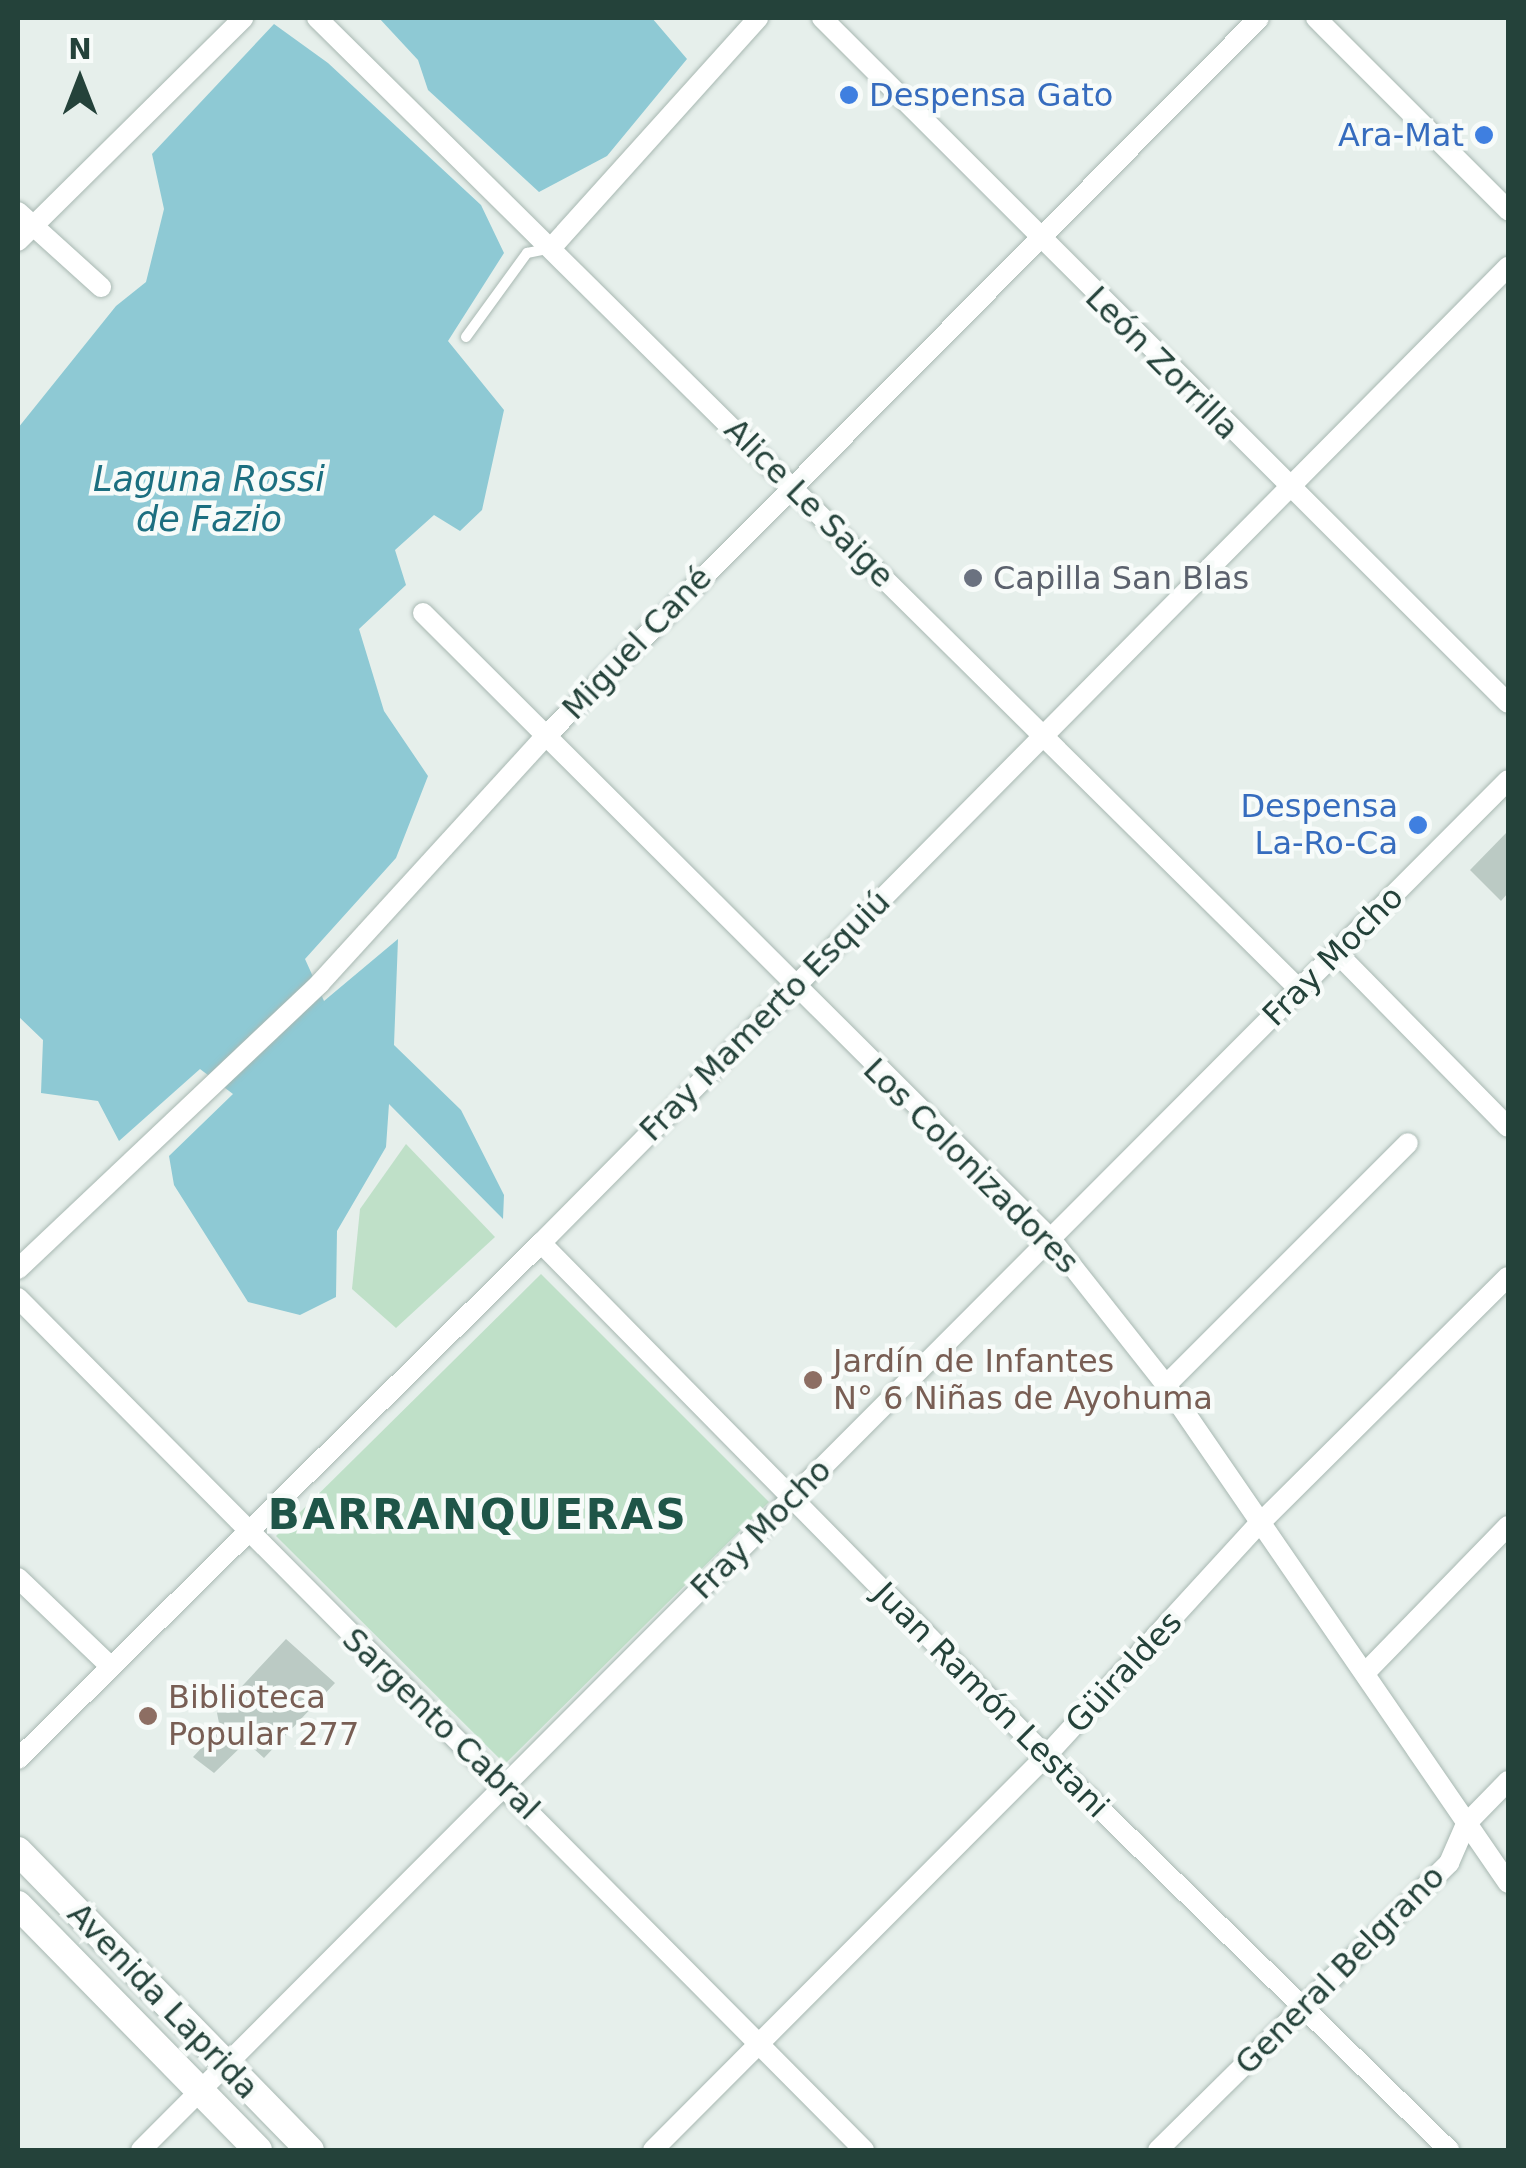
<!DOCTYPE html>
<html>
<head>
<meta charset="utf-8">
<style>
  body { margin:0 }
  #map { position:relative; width:1526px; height:2168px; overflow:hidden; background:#e6efeb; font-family:"DejaVu Sans",sans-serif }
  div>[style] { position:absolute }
  .green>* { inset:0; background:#bfe0c8 }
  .water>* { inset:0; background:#8ec9d4 }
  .building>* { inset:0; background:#bbcac4 }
  .roads { filter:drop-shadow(0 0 2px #a8b8b2) drop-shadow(0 0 2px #a8b8b2) }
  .service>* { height:10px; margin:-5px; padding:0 5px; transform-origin:5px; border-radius:5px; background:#fff }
  .minor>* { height:20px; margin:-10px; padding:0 10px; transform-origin:10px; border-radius:10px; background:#fff }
  .secondary>* { height:28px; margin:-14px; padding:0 14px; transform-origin:14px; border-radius:14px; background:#fff }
  .dots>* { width:28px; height:28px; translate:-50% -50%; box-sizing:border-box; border:5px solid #f7fbf9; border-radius:50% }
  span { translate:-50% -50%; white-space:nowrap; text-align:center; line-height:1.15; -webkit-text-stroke:9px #f7fbf9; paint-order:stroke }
  .shop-label { font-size:32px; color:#366cbe }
  .left { translate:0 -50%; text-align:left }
  .right { translate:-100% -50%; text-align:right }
  .street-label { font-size:32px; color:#24423a }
  .worship-label { font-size:32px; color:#5b616d }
  .education-label { font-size:32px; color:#785e54 }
  .water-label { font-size:35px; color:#1c6f80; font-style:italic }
  .district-label { font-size:42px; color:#1f5548; font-weight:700; letter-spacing:2.5px }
  .frame { position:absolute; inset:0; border:20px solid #24423a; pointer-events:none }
  .north { position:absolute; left:30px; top:30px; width:100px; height:100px; -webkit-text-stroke:8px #f7fbf9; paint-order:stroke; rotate:0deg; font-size:28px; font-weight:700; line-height:40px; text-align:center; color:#24423a }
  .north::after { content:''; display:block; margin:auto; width:35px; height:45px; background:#24423a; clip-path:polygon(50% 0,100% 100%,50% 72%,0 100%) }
</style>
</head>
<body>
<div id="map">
  <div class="green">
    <div style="clip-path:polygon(406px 1144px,495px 1237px,396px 1328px,352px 1289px,360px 1209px)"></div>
    <div style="clip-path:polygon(541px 1274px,769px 1502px,505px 1764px,276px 1536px)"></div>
  </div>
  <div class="water">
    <div style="clip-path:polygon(379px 18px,652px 18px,687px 59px,607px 156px,539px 192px,428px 90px,418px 60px)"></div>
    <div style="clip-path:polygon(274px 24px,328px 63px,481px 205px,504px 253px,448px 341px,504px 410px,482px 510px,460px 531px,434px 515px,395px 550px,406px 585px,359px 629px,384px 711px,428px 776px,396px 858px,305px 959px,324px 1001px,398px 939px,394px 1045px,461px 1110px,504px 1195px,503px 1219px,389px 1104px,386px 1147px,337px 1231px,336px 1297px,300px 1315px,248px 1302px,174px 1185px,169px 1156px,233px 1094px,200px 1069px,119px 1141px,98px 1101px,41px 1093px,43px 1040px,18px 1016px,18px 428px,116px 306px,146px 282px,164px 209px,152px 154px)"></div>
  </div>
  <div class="building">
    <div style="clip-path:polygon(1508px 831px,1508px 893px,1501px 901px,1470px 870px)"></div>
    <div style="clip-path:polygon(286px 1639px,335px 1683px,264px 1758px,246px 1742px,214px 1773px,193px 1757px,220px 1728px,217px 1713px)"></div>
  </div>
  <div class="roads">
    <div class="service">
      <div style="left:466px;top:337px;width:104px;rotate:-54deg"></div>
      <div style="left:527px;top:253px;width:20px;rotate:-11deg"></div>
    </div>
    <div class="minor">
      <div style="left:317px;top:18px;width:1382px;rotate:44.68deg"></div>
      <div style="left:822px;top:18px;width:969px;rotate:44.96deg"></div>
      <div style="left:1316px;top:18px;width:272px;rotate:45deg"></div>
      <div style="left:18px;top:212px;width:112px;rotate:42.1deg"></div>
      <div style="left:18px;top:241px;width:317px;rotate:-44.7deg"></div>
      <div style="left:552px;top:247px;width:308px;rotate:-48deg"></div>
      <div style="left:423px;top:613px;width:885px;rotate:44.91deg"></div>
      <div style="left:1050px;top:1238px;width:187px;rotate:51.7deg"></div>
      <div style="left:1166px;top:1385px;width:604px;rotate:55.52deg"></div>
      <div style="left:1336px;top:952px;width:245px;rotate:45.5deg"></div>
      <div style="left:541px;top:1243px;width:720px;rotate:45.45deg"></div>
      <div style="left:1046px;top:1756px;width:564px;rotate:44.35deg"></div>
      <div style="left:18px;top:1269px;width:416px;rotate:-43.4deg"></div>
      <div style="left:320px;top:983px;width:331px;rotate:-47.6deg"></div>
      <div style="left:543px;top:739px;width:1016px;rotate:-45.2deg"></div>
      <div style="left:18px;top:1298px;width:1201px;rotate:45.2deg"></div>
      <div style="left:1166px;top:1385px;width:342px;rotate:-45deg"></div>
      <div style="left:18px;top:1578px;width:127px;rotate:43.7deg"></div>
      <div style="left:1365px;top:1673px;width:205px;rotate:-45.8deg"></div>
      <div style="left:18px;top:1759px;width:735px;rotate:-44.61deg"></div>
      <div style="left:541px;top:1243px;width:1374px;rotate:-45.27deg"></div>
      <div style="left:141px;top:2150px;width:1935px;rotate:-45.06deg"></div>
      <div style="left:653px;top:2150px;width:556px;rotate:-45.07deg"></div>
      <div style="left:1046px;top:1756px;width:314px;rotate:-47.5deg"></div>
      <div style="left:1258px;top:1525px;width:352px;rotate:-44.8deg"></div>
      <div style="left:1158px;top:2150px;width:409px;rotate:-44.6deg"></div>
      <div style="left:1449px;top:1863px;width:43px;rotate:-66.4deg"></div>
      <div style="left:1466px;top:1824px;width:60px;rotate:-45.7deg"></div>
    </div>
    <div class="secondary">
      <div style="left:18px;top:1851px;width:418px;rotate:45.7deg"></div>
      <div style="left:18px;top:1905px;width:343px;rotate:45.6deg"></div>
    </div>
  </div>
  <div class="dots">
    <div style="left:849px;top:95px;background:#3f7fe0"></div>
    <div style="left:1484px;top:135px;background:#3f7fe0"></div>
    <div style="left:973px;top:578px;background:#6b7280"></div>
    <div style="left:1418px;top:825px;background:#3f7fe0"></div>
    <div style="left:813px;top:1380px;background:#8d6e63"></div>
    <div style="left:148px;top:1716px;background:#8d6e63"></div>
  </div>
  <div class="shop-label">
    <span class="left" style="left:869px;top:95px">Despensa Gato</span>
    <span class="right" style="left:1464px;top:135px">Ara-Mat</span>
    <span class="right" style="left:1398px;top:825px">Despensa<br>La-Ro-Ca</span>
  </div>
  <div class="street-label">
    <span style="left:1162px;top:363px;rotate:45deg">León Zorrilla</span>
    <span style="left:809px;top:503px;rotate:45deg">Alice Le Saige</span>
    <span style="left:637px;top:643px;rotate:-46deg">Miguel Cané</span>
    <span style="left:1333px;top:956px;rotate:-45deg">Fray Mocho</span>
    <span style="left:765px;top:1016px;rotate:-45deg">Fray Mamerto Esquiú</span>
    <span style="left:971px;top:1166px;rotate:45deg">Los Colonizadores</span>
    <span style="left:761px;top:1529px;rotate:-45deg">Fray Mocho</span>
    <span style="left:1124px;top:1672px;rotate:-47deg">Güiraldes</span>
    <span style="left:991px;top:1700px;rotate:45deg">Juan Ramón Lestani</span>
    <span style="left:441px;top:1724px;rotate:44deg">Sargento Cabral</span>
    <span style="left:1340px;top:1970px;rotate:-45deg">General Belgrano</span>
    <span style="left:163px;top:2001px;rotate:46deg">Avenida Laprida</span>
  </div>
  <div class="worship-label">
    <span class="left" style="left:993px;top:578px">Capilla San Blas</span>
  </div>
  <div class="education-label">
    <span class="left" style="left:833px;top:1380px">Jardín de Infantes<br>N° 6 Niñas de Ayohuma</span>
    <span class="left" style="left:168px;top:1716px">Biblioteca<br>Popular 277</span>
  </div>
  <div class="water-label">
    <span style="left:209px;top:499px">Laguna Rossi<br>de Fazio</span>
  </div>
  <div class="district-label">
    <span style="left:478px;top:1515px">BARRANQUERAS</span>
  </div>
  <div class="frame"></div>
  <div class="north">N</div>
</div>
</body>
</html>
